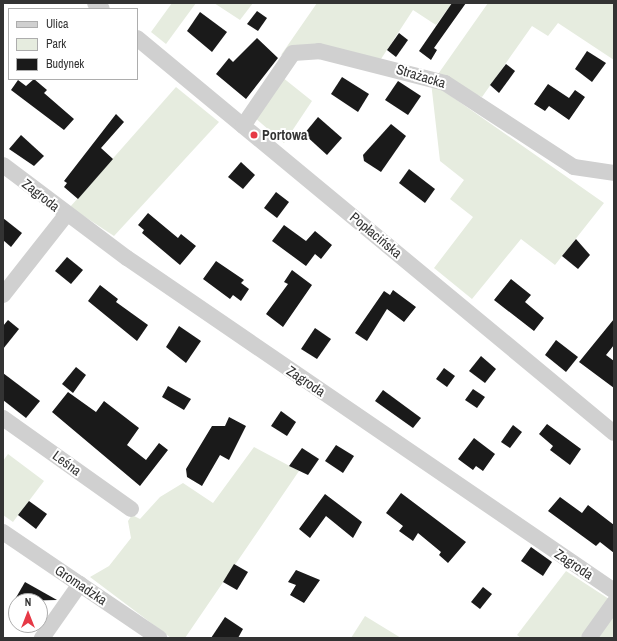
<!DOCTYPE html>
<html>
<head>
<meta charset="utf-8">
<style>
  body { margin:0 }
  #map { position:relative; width:617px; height:641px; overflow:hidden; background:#fff; font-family:"Archivo Narrow",sans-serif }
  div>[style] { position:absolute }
  .green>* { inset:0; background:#e6ecdf }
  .building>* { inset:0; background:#1a1a1a }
  .street>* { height:16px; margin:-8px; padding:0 8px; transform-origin:8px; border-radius:8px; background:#d0d0d0 }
  .dots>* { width:11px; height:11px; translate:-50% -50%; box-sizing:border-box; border:2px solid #fff; border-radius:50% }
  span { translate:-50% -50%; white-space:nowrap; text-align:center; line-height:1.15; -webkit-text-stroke:4px #fff; paint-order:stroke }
  .street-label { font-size:14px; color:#333 }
  .poi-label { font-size:14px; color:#333; font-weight:700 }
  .left { translate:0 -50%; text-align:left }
  .frame { position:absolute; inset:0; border:4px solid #333; pointer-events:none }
  .legend { position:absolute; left:8px; top:8px; width:130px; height:72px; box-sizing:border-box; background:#fff; border:1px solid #adadad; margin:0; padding:5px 7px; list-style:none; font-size:12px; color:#333 }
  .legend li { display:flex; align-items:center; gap:8px; height:20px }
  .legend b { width:20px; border:1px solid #adadad }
  .north { position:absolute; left:8px; top:593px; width:40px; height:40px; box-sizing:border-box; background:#fff; border:1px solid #adadad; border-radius:50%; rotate:0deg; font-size:11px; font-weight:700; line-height:16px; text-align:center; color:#333 }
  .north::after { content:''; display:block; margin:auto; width:14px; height:18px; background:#e63946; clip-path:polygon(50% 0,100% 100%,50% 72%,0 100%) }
</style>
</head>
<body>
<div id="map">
  <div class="green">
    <div style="clip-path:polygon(172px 3px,196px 3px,166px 44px,151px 32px)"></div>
    <div style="clip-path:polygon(214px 3px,253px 3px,240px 20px)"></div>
    <div style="clip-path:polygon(317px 3px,452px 3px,436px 25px,413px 10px,381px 59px,309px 44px,281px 55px)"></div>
    <div style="clip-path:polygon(488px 3px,614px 3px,614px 60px,558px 23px,548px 36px,532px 26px,482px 97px,436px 77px)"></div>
    <div style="clip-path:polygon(282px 77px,312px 101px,284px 143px,254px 117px)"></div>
    <div style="clip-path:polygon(431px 82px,604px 203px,555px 265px,521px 239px,472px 299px,434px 268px,473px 217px,450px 199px,464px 180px,440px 161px)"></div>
    <div style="clip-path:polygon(176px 87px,219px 122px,114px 236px,70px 207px)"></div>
    <div style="clip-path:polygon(254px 447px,299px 471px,185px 638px,171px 638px,90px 577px,109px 566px,131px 538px,128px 521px,132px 515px,140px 519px,160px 497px,183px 483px,213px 503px)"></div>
    <div style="clip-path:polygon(8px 454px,44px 481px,13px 522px,3px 515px,3px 461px)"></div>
    <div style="clip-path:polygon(566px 571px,609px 599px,580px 638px,521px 638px,517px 635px)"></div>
    <div style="clip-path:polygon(614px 612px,614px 638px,595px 638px)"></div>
    <div style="clip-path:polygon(365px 616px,401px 638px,351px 638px)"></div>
  </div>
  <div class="building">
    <div style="clip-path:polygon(452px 3px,466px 3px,434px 48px,437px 50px,431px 60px,419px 51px)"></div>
    <div style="clip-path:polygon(257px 11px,267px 18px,258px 31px,247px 24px)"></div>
    <div style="clip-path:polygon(200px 12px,227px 32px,212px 52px,187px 31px)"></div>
    <div style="clip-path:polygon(399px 33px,408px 40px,396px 57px,387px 50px)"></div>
    <div style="clip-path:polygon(257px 38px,278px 58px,246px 99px,216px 74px,229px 58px,233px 62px)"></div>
    <div style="clip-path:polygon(587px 51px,606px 63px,592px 82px,575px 69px)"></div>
    <div style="clip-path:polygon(506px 64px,515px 71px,499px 93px,490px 85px)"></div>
    <div style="clip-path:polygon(342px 77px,369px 94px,358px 112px,331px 94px)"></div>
    <div style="clip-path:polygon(34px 79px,47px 90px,44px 93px,74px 119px,64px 130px,11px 90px,18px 80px,26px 86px)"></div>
    <div style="clip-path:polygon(398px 81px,421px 96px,408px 115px,385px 100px)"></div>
    <div style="clip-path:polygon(548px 84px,569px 98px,575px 90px,585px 97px,569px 120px,549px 106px,545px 111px,534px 104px)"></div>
    <div style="clip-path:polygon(116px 114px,124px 122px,101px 148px,113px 159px,78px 199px,64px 187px,67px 183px,64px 181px)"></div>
    <div style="clip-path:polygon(318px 117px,342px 138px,327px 155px,304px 134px)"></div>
    <div style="clip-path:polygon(391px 124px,406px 136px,381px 172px,364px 161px,363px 155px)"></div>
    <div style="clip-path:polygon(21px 135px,44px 156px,34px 166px,9px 149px)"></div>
    <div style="clip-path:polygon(241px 162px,255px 175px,243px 189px,228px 177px)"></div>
    <div style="clip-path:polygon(409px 169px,435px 189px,425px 203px,399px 183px)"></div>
    <div style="clip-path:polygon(276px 192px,289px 202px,277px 218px,264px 208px)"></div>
    <div style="clip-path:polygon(148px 213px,178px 238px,181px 234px,196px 246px,180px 265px,142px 233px,144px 230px,138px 225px)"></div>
    <div style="clip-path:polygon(3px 218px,22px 233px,11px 247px,3px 240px)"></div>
    <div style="clip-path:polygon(284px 225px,306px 241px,315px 231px,332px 245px,321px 259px,315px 254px,306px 266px,272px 241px)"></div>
    <div style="clip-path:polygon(576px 239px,590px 255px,578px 269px,562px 256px)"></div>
    <div style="clip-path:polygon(67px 257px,83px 270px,71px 284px,55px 271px)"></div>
    <div style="clip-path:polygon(216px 261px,244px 280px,241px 283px,249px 289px,241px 301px,233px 295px,230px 299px,203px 279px)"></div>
    <div style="clip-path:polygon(292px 270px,312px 285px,283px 327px,266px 314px,288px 284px,284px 282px)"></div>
    <div style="clip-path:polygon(511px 279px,531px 295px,525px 302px,544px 318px,534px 331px,494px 300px)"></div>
    <div style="clip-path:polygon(100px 285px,118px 299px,116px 302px,148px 325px,137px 341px,88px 301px)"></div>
    <div style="clip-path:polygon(393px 290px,416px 307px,404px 322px,387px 309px,367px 341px,355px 333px,384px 291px,390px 295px)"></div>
    <div style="clip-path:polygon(614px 319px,614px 345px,606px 355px,614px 361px,614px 388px,579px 362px)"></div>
    <div style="clip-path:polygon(8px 320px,19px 329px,3px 349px,3px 326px)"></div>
    <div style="clip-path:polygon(179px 326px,201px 341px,186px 363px,166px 347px)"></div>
    <div style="clip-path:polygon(315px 328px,331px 339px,317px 359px,301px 349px)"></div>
    <div style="clip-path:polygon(556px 340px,578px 357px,566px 372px,545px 355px)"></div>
    <div style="clip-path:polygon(481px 356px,496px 369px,485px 383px,469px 371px)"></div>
    <div style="clip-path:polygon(76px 367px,86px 375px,73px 393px,62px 384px)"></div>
    <div style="clip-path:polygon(444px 368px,455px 376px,447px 387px,436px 379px)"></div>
    <div style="clip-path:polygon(3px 373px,40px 401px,26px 418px,3px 400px)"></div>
    <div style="clip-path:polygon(168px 386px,191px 399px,184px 410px,162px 397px)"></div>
    <div style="clip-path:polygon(473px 389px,485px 397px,477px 408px,465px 400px)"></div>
    <div style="clip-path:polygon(383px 390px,421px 418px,413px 428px,375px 401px)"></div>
    <div style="clip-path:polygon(68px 392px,96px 412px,104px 401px,139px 428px,127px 445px,146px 460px,159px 443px,168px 450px,140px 486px,52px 412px)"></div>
    <div style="clip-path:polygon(281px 411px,296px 422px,287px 436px,271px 426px)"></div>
    <div style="clip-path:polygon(229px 417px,246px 426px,229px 460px,220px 455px,202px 486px,187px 477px,186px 469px,212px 426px,225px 426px)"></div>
    <div style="clip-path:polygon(547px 424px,581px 449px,570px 465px,550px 450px,553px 446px,539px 434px)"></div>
    <div style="clip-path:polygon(513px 425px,522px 432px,510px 448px,501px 442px)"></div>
    <div style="clip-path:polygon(474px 438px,495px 454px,483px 471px,476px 466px,473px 470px,458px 459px)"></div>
    <div style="clip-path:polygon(336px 445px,354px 456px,343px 473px,325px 461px)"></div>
    <div style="clip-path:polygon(302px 448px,319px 459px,308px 475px,289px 466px)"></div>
    <div style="clip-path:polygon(401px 493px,466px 542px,448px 563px,439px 555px,441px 552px,418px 533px,413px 541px,399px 531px,403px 526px,386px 513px)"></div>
    <div style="clip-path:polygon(325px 494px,362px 522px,353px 538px,326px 516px,310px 538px,299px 529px)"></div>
    <div style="clip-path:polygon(560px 497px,582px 513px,588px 505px,614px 525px,614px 553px,600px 542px,596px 546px,548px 511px)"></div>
    <div style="clip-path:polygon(29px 501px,47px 514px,36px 529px,18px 515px)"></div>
    <div style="clip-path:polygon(531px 547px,552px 562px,543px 576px,521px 561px)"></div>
    <div style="clip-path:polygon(234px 564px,248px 572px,237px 590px,223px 582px)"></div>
    <div style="clip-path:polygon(296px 570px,320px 580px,304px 603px,290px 595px,296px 585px,288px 582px)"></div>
    <div style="clip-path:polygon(25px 582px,57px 600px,14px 601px)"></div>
    <div style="clip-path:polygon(483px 587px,492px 594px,480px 609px,471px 602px)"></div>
    <div style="clip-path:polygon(225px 617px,243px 629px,238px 638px,211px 638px)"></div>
  </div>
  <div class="street">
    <div style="left:95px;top:3px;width:9px;rotate:41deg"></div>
    <div style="left:137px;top:38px;width:619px;rotate:39.63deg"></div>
    <div style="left:243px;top:126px;width:88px;rotate:-55.6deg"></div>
    <div style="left:293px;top:53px;width:26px;rotate:-4deg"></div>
    <div style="left:319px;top:51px;width:130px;rotate:14.3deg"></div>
    <div style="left:445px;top:83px;width:154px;rotate:33.1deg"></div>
    <div style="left:574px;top:167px;width:40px;rotate:8.5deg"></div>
    <div style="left:3px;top:165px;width:155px;rotate:36.9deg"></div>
    <div style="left:127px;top:258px;width:590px;rotate:34.36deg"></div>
    <div style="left:3px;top:295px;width:102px;rotate:-51.8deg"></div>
    <div style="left:3px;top:418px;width:157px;rotate:35.4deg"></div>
    <div style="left:3px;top:532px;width:189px;rotate:34.2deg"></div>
    <div style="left:42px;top:638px;width:66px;rotate:-54.9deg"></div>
    <div style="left:589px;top:638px;width:43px;rotate:-54.5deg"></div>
  </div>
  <div class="dots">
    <div style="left:254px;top:135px;background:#e63946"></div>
  </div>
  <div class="street-label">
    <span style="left:421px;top:76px;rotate:17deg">Strażacka</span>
    <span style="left:41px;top:195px;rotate:38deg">Zagroda</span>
    <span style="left:376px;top:235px;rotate:40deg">Popłacińska</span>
    <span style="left:306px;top:381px;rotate:34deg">Zagroda</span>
    <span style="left:67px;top:463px;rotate:36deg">Leśna</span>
    <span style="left:574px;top:564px;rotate:34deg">Zagroda</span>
    <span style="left:81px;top:585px;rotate:34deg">Gromadzka</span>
  </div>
  <div class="poi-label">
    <span class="left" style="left:262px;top:135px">Portowa</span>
  </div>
  <div class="frame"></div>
  <ul class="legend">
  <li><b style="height:5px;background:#d0d0d0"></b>Ulica</li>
  <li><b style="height:11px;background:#e6ecdf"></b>Park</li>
  <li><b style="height:11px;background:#1a1a1a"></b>Budynek</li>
  </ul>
  <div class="north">N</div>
</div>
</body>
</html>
